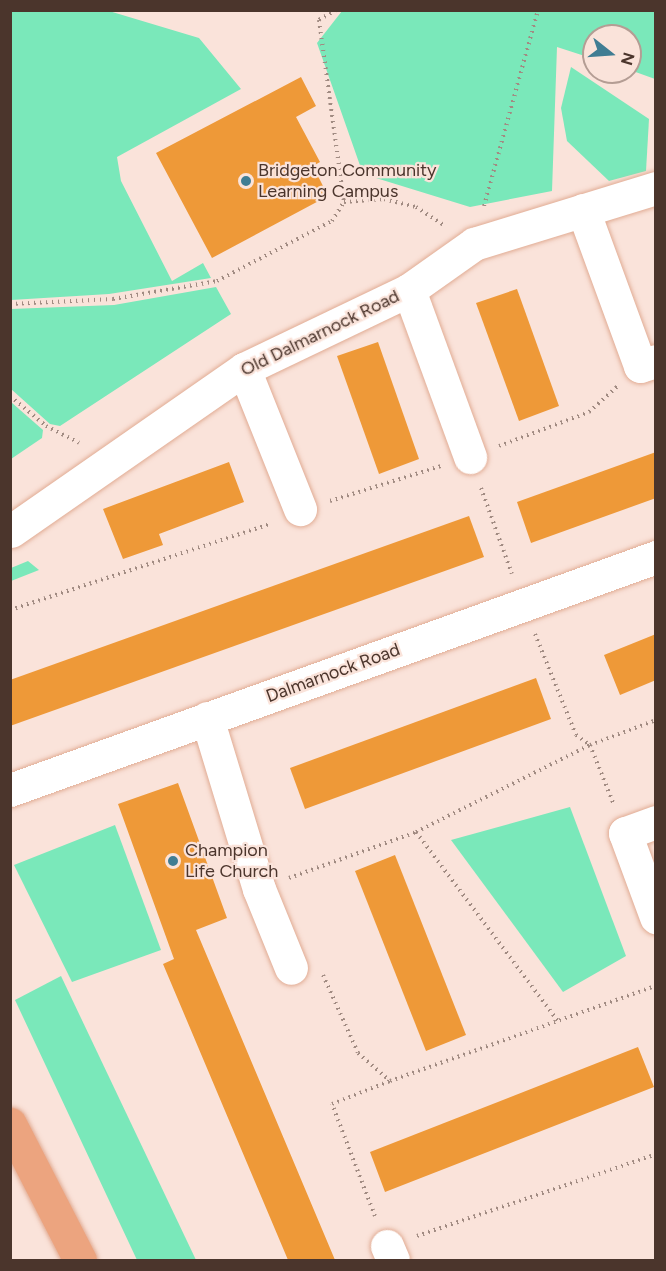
<!DOCTYPE html>
<html>
<head>
<meta charset="utf-8">
<style>
  body { margin:0 }
  #map { position:relative; width:666px; height:1271px; overflow:hidden; background:#fae3da; font-family:Figtree,sans-serif }
  div>[style] { position:absolute }
  .green>* { inset:0; background:#7ae8ba }
  .building>* { inset:0; background:#ee9938 }
  .path>* { height:4px; margin-top:-2px; transform-origin:0; background:repeating-linear-gradient(90deg,#a18b82 0 1.5px,transparent 0 6px) }
  .roads { filter:drop-shadow(0 0 2px #e1ac94) drop-shadow(0 0 2px #e1ac94) }
  .minor>* { height:33px; margin:-16.5px; padding:0 16.5px; transform-origin:16.5px; border-radius:16.5px; background:#fff }
  .major>* { height:33px; margin:-16.5px; padding:0 16.5px; transform-origin:16.5px; border-radius:16.5px; background:#eca47f }
  .dots>* { width:16px; height:16px; translate:-50% -50%; box-sizing:border-box; border:3px solid #fae3da; border-radius:50% }
  span { translate:-50% -50%; white-space:nowrap; text-align:center; line-height:1.15; -webkit-text-stroke:4.5px #fae3da; paint-order:stroke }
  .poi-label { font-size:18px; color:#4b352c }
  .left { translate:0 -50%; text-align:left }
  .street-label { font-size:18px; color:#4b352c }
  .frame { position:absolute; inset:0; border:12px solid #4b352c; pointer-events:none }
  .north { position:absolute; left:582px; top:24px; width:60px; height:60px; box-sizing:border-box; background:#fae3da; border:2px solid #b49d94; border-radius:50%; rotate:107deg; font-size:16px; font-weight:700; line-height:24px; text-align:center; color:#4b352c }
  .north::after { content:''; display:block; margin:auto; width:21px; height:27px; background:#407d93; clip-path:polygon(50% 0,100% 100%,50% 72%,0 100%) }
</style>
</head>
<body>
<div id="map">
  <div class="green">
    <div style="clip-path:polygon(10px 11px,109px 11px,199px 38px,241px 89px,117px 157px,121px 181px,172px 281px,203px 263px,211px 278px,109px 294px,11px 300px)"></div>
    <div style="clip-path:polygon(342px 11px,655px 11px,655px 79px,630px 70px,630px 36px,594px 36px,594px 59px,557px 47px,552px 191px,470px 207px,363px 174px,317px 43px)"></div>
    <div style="clip-path:polygon(571px 67px,649px 119px,646px 171px,609px 181px,567px 141px,561px 108px)"></div>
    <div style="clip-path:polygon(216px 287px,231px 314px,60px 426px,50px 424px,11px 389px,11px 309px,114px 305px)"></div>
    <div style="clip-path:polygon(11px 402px,43px 430px,42px 438px,11px 459px)"></div>
    <div style="clip-path:polygon(28px 561px,39px 570px,11px 581px,11px 568px)"></div>
    <div style="clip-path:polygon(570px 807px,626px 956px,563px 992px,451px 840px)"></div>
    <div style="clip-path:polygon(115px 825px,161px 950px,72px 982px,14px 865px)"></div>
    <div style="clip-path:polygon(61px 976px,196px 1260px,137px 1260px,15px 1000px)"></div>
  </div>
  <div class="building">
    <div style="clip-path:polygon(301px 77px,316px 106px,296px 117px,320px 162px,313px 166px,328px 196px,212px 258px,156px 153px)"></div>
    <div style="clip-path:polygon(517px 289px,559px 406px,519px 421px,476px 303px)"></div>
    <div style="clip-path:polygon(378px 342px,419px 459px,379px 474px,337px 356px)"></div>
    <div style="clip-path:polygon(656px 452px,656px 498px,531px 543px,517px 502px)"></div>
    <div style="clip-path:polygon(229px 462px,244px 502px,159px 534px,163px 545px,123px 559px,103px 509px)"></div>
    <div style="clip-path:polygon(469px 516px,484px 557px,10px 726px,10px 680px)"></div>
    <div style="clip-path:polygon(656px 634px,656px 680px,620px 695px,604px 655px)"></div>
    <div style="clip-path:polygon(536px 678px,551px 719px,305px 809px,290px 768px)"></div>
    <div style="clip-path:polygon(178px 783px,227px 918px,196px 930px,335px 1260px,288px 1260px,163px 964px,174px 959px,118px 804px)"></div>
    <div style="clip-path:polygon(395px 855px,466px 1035px,426px 1051px,355px 871px)"></div>
    <div style="clip-path:polygon(638px 1047px,654px 1087px,385px 1192px,370px 1152px)"></div>
  </div>
  <div class="path">
    <div style="left:336px;top:10px;width:20px;rotate:150deg"></div>
    <div style="left:319px;top:20px;width:184px;rotate:82.2deg"></div>
    <div style="left:344px;top:202px;width:40px;rotate:-4.3deg"></div>
    <div style="left:384px;top:199px;width:33px;rotate:14deg"></div>
    <div style="left:416px;top:207px;width:35px;rotate:33deg"></div>
    <div style="left:484px;top:206px;width:203px;rotate:-74.6deg"></div>
    <div style="left:10px;top:304px;width:103px;rotate:-2.8deg"></div>
    <div style="left:113px;top:299px;width:106px;rotate:-9.8deg"></div>
    <div style="left:217px;top:281px;width:130px;rotate:-27.6deg"></div>
    <div style="left:332px;top:221px;width:22px;rotate:-58deg"></div>
    <div style="left:10px;top:396px;width:47px;rotate:39.8deg"></div>
    <div style="left:46px;top:426px;width:37px;rotate:27deg"></div>
    <div style="left:499px;top:446px;width:96px;rotate:-20.7deg"></div>
    <div style="left:589px;top:412px;width:38px;rotate:-42deg"></div>
    <div style="left:481px;top:488px;width:91px;rotate:70.2deg"></div>
    <div style="left:330px;top:501px;width:116px;rotate:-17.5deg"></div>
    <div style="left:10px;top:610px;width:274px;rotate:-18.3deg"></div>
    <div style="left:535px;top:634px;width:109px;rotate:67.9deg"></div>
    <div style="left:576px;top:735px;width:17px;rotate:36deg"></div>
    <div style="left:590px;top:745px;width:65px;rotate:68.2deg"></div>
    <div style="left:416px;top:832px;width:195px;rotate:-26.6deg"></div>
    <div style="left:590px;top:745px;width:71px;rotate:-20.7deg"></div>
    <div style="left:289px;top:878px;width:135px;rotate:-19.9deg"></div>
    <div style="left:416px;top:832px;width:236px;rotate:53.1deg"></div>
    <div style="left:323px;top:975px;width:85px;rotate:65.8deg"></div>
    <div style="left:358px;top:1053px;width:43px;rotate:41.2deg"></div>
    <div style="left:390px;top:1081px;width:282px;rotate:-19.7deg"></div>
    <div style="left:375px;top:1216px;width:120px;rotate:-111deg"></div>
    <div style="left:332px;top:1104px;width:62px;rotate:-21.6deg"></div>
    <div style="left:417px;top:1236px;width:253px;rotate:-18.9deg"></div>
  </div>
  <div class="roads">
    <div class="minor">
      <div style="left:583px;top:210px;width:166px;rotate:69.9deg"></div>
      <div style="left:640px;top:366px;width:17px;rotate:-17deg"></div>
      <div style="left:409px;top:290px;width:178px;rotate:69.9deg"></div>
      <div style="left:244px;top:369px;width:151px;rotate:68.2deg"></div>
      <div style="left:11px;top:531px;width:284px;rotate:-34.8deg"></div>
      <div style="left:244px;top:369px;width:183px;rotate:-25.6deg"></div>
      <div style="left:409px;top:290px;width:80px;rotate:-35.3deg"></div>
      <div style="left:474px;top:244px;width:190px;rotate:-17.1deg"></div>
      <div style="left:207px;top:718px;width:179px;rotate:73.1deg"></div>
      <div style="left:259px;top:889px;width:85px;rotate:67.9deg"></div>
      <div style="left:10px;top:790px;width:687px;rotate:-19.83deg"></div>
      <div style="left:656px;top:822px;width:33px;rotate:160deg"></div>
      <div style="left:625px;top:833px;width:90px;rotate:69.7deg"></div>
      <div style="left:387px;top:1246px;width:15px;rotate:67deg"></div>
    </div>
    <div class="major">
      <div style="left:10px;top:1124px;width:153px;rotate:62.8deg"></div>
    </div>
  </div>
  <div class="dots">
    <div style="left:246px;top:181px;background:#407d93"></div>
    <div style="left:173px;top:861px;background:#407d93"></div>
  </div>
  <div class="poi-label">
    <span class="left" style="left:258px;top:181px">Bridgeton Community<br>Learning Campus</span>
    <span class="left" style="left:185px;top:861px">Champion<br>Life Church</span>
  </div>
  <div class="street-label">
    <span style="left:320px;top:333px;rotate:-26deg">Old Dalmarnock Road</span>
    <span style="left:333px;top:673px;rotate:-20deg">Dalmarnock Road</span>
  </div>
  <div class="frame"></div>
  <div class="north">N</div>
</div>
</body>
</html>
